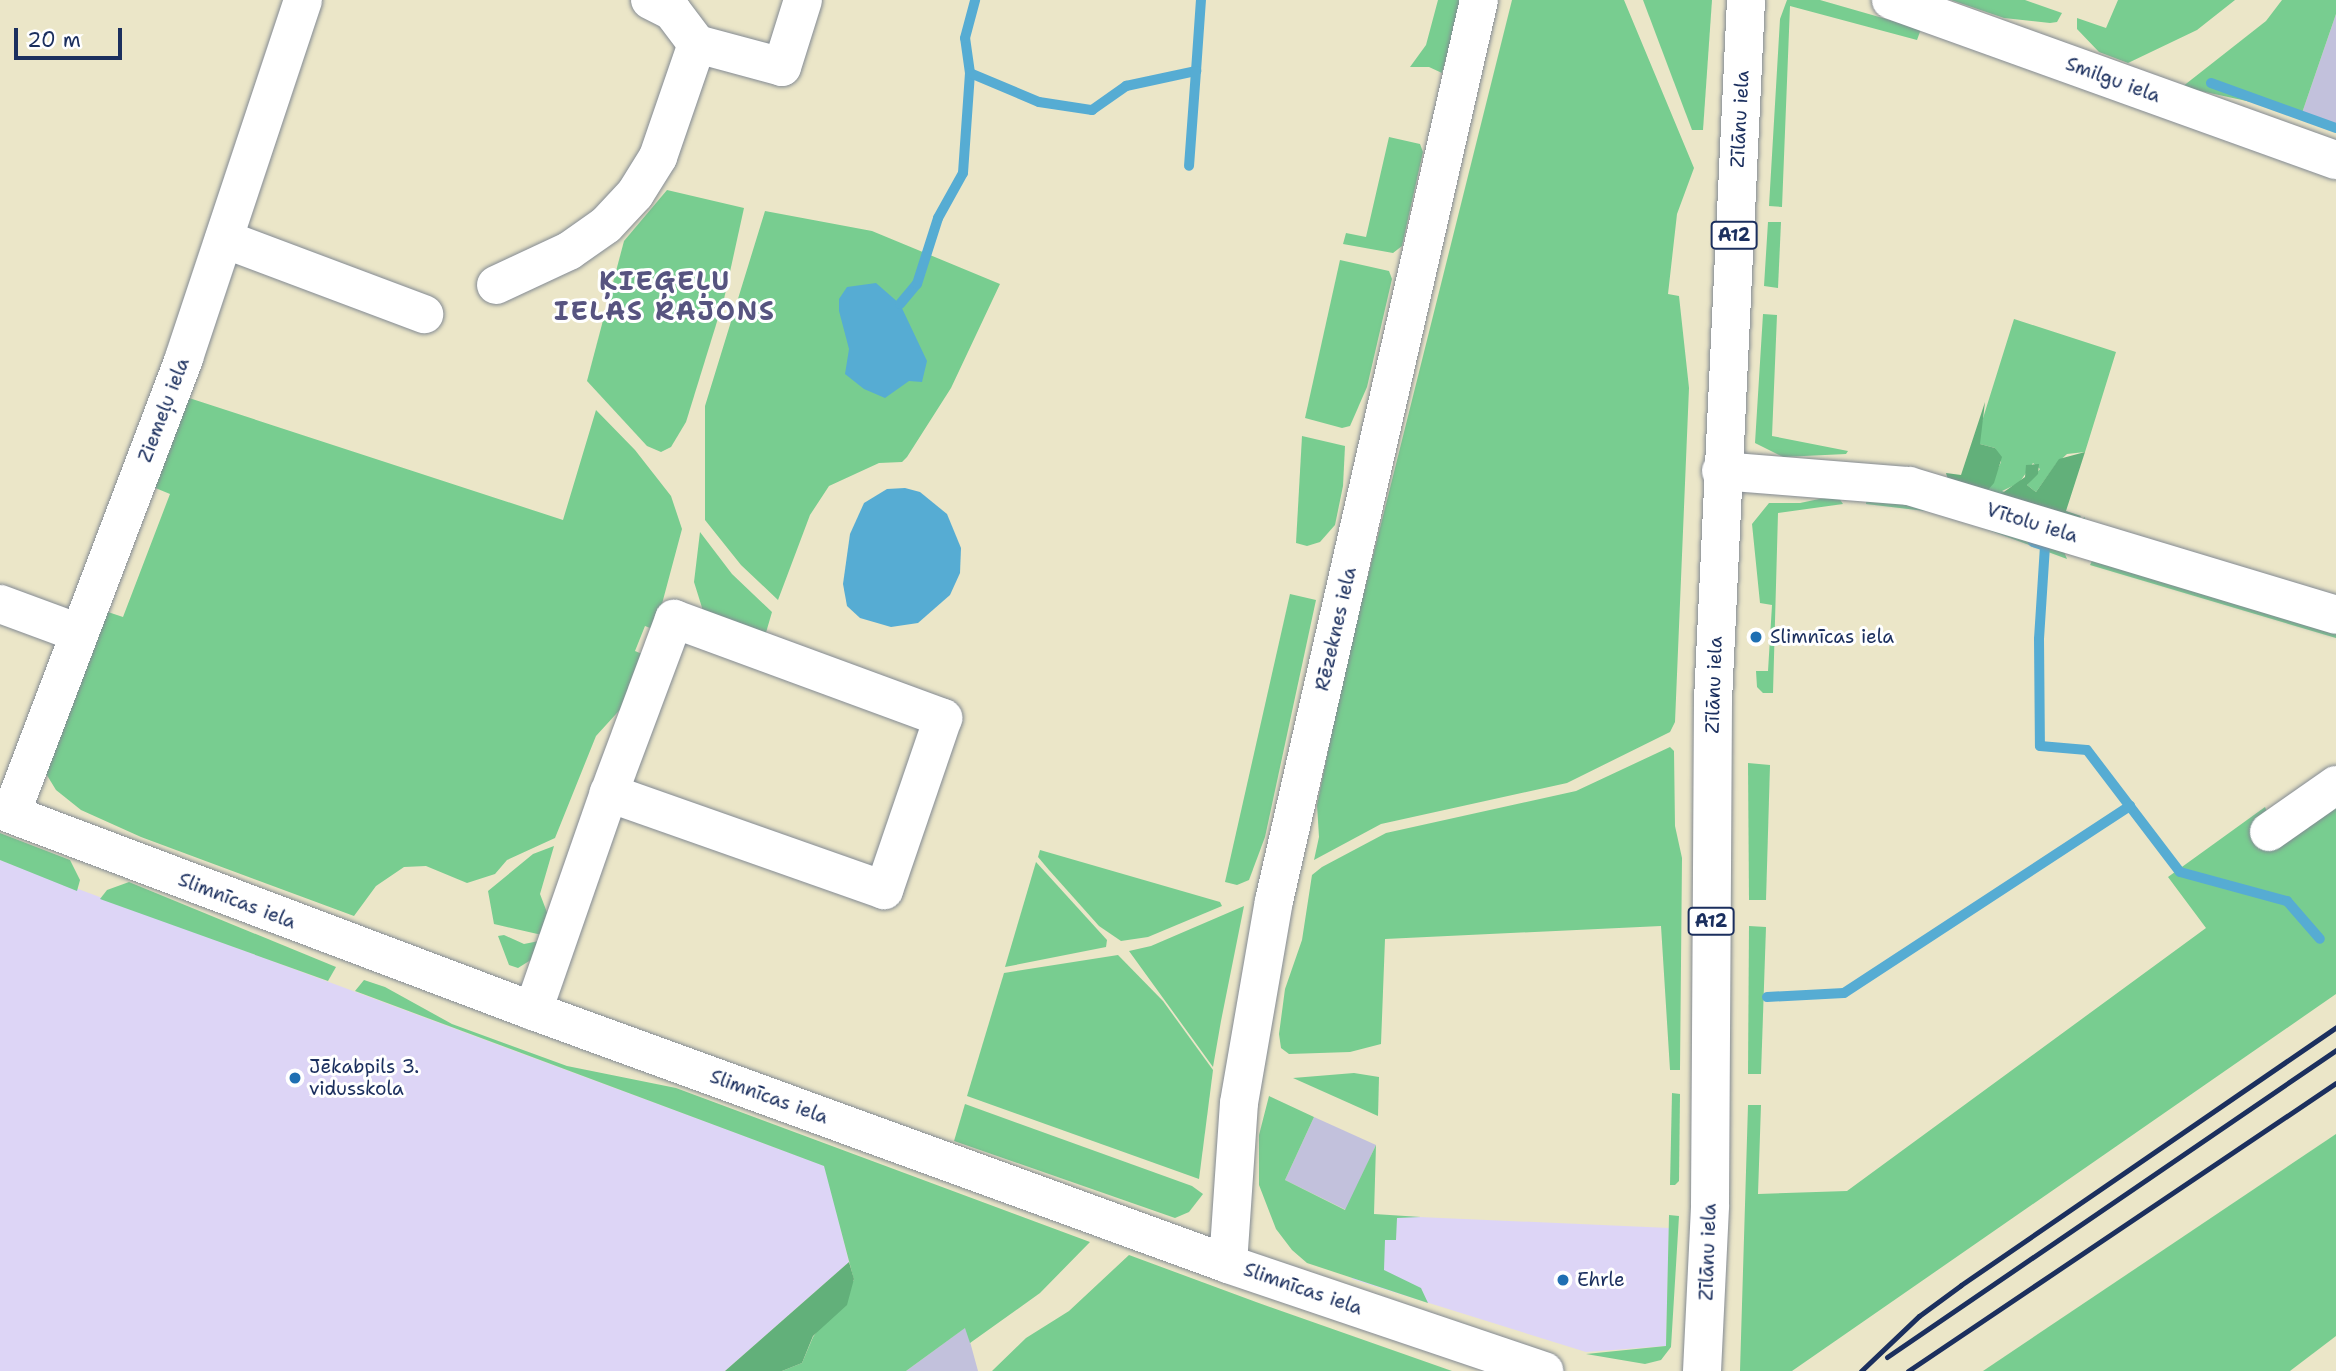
<!DOCTYPE html>
<html>
<head>
<meta charset="utf-8">
<style>
  body { margin:0 }
  #map { position:relative; width:2336px; height:1371px; overflow:hidden; background:#ebe6c8; font-family:"Shantell Sans",sans-serif }
  div>[style] { position:absolute }
  .built>* { inset:0; background:#ddd5f6 }
  .industrial>* { inset:0; background:#c2c1dc }
  .green>* { inset:0; background:#78cd90 }
  .forest>* { inset:0; background:#62b07a }
  .water>* { inset:0; background:#56acd3 }
  .stream>* { height:10px; margin:-5px; padding:0 5px; transform-origin:5px; border-radius:5px; background:#56acd3 }
  .roads { filter:drop-shadow(0 0 2px #838a93) drop-shadow(0 0 2px #838a93) }
  .minor>* { height:38px; margin:-19px; padding:0 19px; transform-origin:19px; border-radius:19px; background:#fff }
  .trunk>* { height:38px; margin:-19px; padding:0 19px; transform-origin:19px; border-radius:19px; background:#fff }
  .rail>* { height:5px; margin:-2.5px; padding:0 2.5px; transform-origin:2.5px; border-radius:2.5px; background:#1b2f5e }
  .dots>* { width:19px; height:19px; translate:-50% -50%; box-sizing:border-box; border:4px solid #fff; border-radius:50% }
  span { translate:-50% -50%; white-space:nowrap; text-align:center; line-height:1.15; -webkit-text-stroke:6px #fff; paint-order:stroke }
  .shield-label span { padding:2px 5px; background:#fff; border:2px solid; border-radius:5px; -webkit-text-stroke-width:0 }
  .shield-label { font-size:18px; color:#1b2f5e; font-weight:700 }
  .street-label { font-size:19px; color:#1b2f5e }
  .poi-label { font-size:19px; color:#1b2f5e }
  .left { translate:0 -50%; text-align:left }
  .district-label { font-size:26px; color:#575480; font-weight:700; letter-spacing:2px }
  .scale { position:absolute; left:14px; top:28px; width:108px; height:32px; box-sizing:border-box; border:4px solid #1b2f5e; border-top:0; padding-left:9px; font-size:21px; line-height:24px; white-space:nowrap; color:#1b2f5e; -webkit-text-stroke:5px #fff; paint-order:stroke }
</style>
</head>
<body>
<div id="map">
  <div class="built">
    <div style="clip-path:polygon(0 860px,825px 1166px,849px 1262px,725px 1371px,0 1371px)"></div>
    <div style="clip-path:polygon(1374px 1215px,1669px 1228px,1666px 1346px,1586px 1352px,1352px 1279px)"></div>
  </div>
  <div class="industrial">
    <div style="clip-path:polygon(2336px 14px,2336px 126px,2302px 113px)"></div>
    <div style="clip-path:polygon(1314px 1117px,1376px 1145px,1346px 1210px,1285px 1180px)"></div>
    <div style="clip-path:polygon(966px 1327px,978px 1371px,906px 1371px)"></div>
  </div>
  <div class="green">
    <div style="clip-path:polygon(1438px 0,1462px 0,1442px 73px,1429px 67px,1410px 67px,1426px 45px)"></div>
    <div style="clip-path:polygon(1512px 0,1624px 0,1694px 168px,1677px 214px,1668px 294px,1679px 296px,1689px 388px,1675px 722px,1670px 732px,1567px 783px,1381px 824px,1314px 860px,1319px 837px,1317px 805px,1345px 668px)"></div>
    <div style="clip-path:polygon(1643px 0,1712px 0,1703px 130px,1692px 130px)"></div>
    <div style="clip-path:polygon(1787px 0,1820px 0,1921px 29px,1917px 40px,1790px 6px,1782px 207px,1769px 206px,1780px 19px)"></div>
    <div style="clip-path:polygon(1951px 0,2025px 0,2062px 13px,2057px 22px,2050px 23px,2004px 18px)"></div>
    <div style="clip-path:polygon(2118px 0,2235px 0,2197px 30px,2128px 63px,2099px 52px,2077px 29px,2077px 18px,2106px 28px)"></div>
    <div style="clip-path:polygon(2282px 0,2336px 0,2336px 14px,2302px 113px,2182px 87px,2266px 21px)"></div>
    <div style="clip-path:polygon(1389px 137px,1420px 144px,1423px 152px,1402px 246px,1393px 253px,1343px 244px,1346px 233px,1366px 237px)"></div>
    <div style="clip-path:polygon(667px 190px,744px 208px,724px 299px,686px 422px,671px 447px,661px 452px,647px 446px,587px 381px,624px 241px)"></div>
    <div style="clip-path:polygon(765px 211px,872px 231px,1000px 284px,951px 388px,907px 457px,902px 462px,879px 463px,829px 486px,810px 515px,778px 600px,741px 565px,705px 520px,705px 406px)"></div>
    <div style="clip-path:polygon(1768px 222px,1781px 222px,1778px 288px,1764px 286px)"></div>
    <div style="clip-path:polygon(1340px 260px,1389px 271px,1392px 279px,1367px 387px,1350px 426px,1342px 428px,1305px 418px)"></div>
    <div style="clip-path:polygon(1763px 314px,1777px 315px,1772px 436px,1848px 451px,1846px 454px,1783px 457px,1755px 443px)"></div>
    <div style="clip-path:polygon(2014px 319px,2116px 352px,2085px 452px,2067px 454px,2056px 464px,2036px 492px,2027px 485px,2040px 469px,2033px 463px,2019px 483px,2002px 491px,2077px 522px,2085px 517px,2083px 525px,1988px 490px,2001px 462px,1995px 448px,1980px 444px,1979px 431px)"></div>
    <div style="clip-path:polygon(186px 397px,563px 520px,596px 410px,635px 450px,671px 496px,682px 529px,655px 630px,645px 626px,635px 651px,649px 657px,637px 691px,596px 736px,555px 838px,507px 860px,495px 874px,467px 883px,426px 866px,404px 867px,376px 886px,354px 916px,141px 837px,81px 810px,56px 790px,45px 772px,102px 610px,123px 617px,170px 494px,153px 487px)"></div>
    <div style="clip-path:polygon(1302px 436px,1345px 446px,1343px 486px,1335px 525px,1320px 542px,1307px 546px,1296px 543px)"></div>
    <div style="clip-path:polygon(1867px 492px,1924px 500px,2061px 544px,2067px 559px,1942px 513px,1866px 504px)"></div>
    <div style="clip-path:polygon(1824px 498px,1839px 498px,1843px 504px,1778px 513px,1773px 693px,1763px 693px,1757px 687px,1756px 671px,1768px 671px,1772px 605px,1760px 603px,1752px 524px,1769px 503px,1800px 503px)"></div>
    <div style="clip-path:polygon(700px 532px,732px 574px,772px 612px,765px 636px,704px 614px,694px 582px)"></div>
    <div style="clip-path:polygon(2093px 559px,2336px 626px,2336px 638px,2090px 565px)"></div>
    <div style="clip-path:polygon(1290px 594px,1316px 600px,1265px 837px,1249px 880px,1237px 885px,1225px 882px)"></div>
    <div style="clip-path:polygon(1670px 747px,1674px 751px,1675px 826px,1682px 858px,1680px 1070px,1670px 1070px,1661px 926px,1385px 939px,1381px 1044px,1350px 1052px,1289px 1054px,1281px 1048px,1279px 1034px,1285px 989px,1302px 940px,1312px 875px,1322px 867px,1386px 833px,1576px 791px)"></div>
    <div style="clip-path:polygon(1748px 763px,1770px 765px,1766px 900px,1749px 900px)"></div>
    <div style="clip-path:polygon(2336px 795px,2336px 994px,1792px 1371px,1740px 1371px,1748px 1105px,1761px 1105px,1758px 1194px,1847px 1191px,2206px 928px,2168px 877px,2265px 807px,2269px 816px)"></div>
    <div style="clip-path:polygon(0 833px,70px 860px,80px 880px,77px 891px,0 860px)"></div>
    <div style="clip-path:polygon(554px 846px,540px 894px,548px 915px,542px 935px,494px 924px,488px 891px,533px 854px)"></div>
    <div style="clip-path:polygon(1040px 850px,1220px 902px,1222px 906px,1148px 937px,1121px 941px,1099px 926px,1049px 870px,1038px 857px)"></div>
    <div style="clip-path:polygon(1036px 862px,1107px 940px,1106px 947px,1005px 967px)"></div>
    <div style="clip-path:polygon(129px 882px,336px 967px,328px 981px,100px 899px,107px 890px)"></div>
    <div style="clip-path:polygon(1244px 906px,1221px 1021px,1213px 1067px,1129px 951px,1151px 946px)"></div>
    <div style="clip-path:polygon(1749px 926px,1766px 927px,1761px 1074px,1748px 1074px)"></div>
    <div style="clip-path:polygon(504px 935px,524px 944px,539px 941px,534px 958px,518px 968px,509px 965px,498px 936px)"></div>
    <div style="clip-path:polygon(1118px 955px,1163px 1001px,1213px 1070px,1199px 1179px,967px 1096px,1004px 973px)"></div>
    <div style="clip-path:polygon(364px 980px,385px 987px,452px 1024px,567px 1066px,676px 1088px,1090px 1242px,1040px 1293px,970px 1343px,965px 1328px,906px 1371px,782px 1371px,802px 1363px,813px 1337px,854px 1280px,824px 1166px,355px 991px)"></div>
    <div style="clip-path:polygon(1354px 1073px,1379px 1077px,1378px 1116px,1293px 1078px)"></div>
    <div style="clip-path:polygon(1672px 1093px,1680px 1094px,1679px 1181px,1675px 1185px,1670px 1185px)"></div>
    <div style="clip-path:polygon(1269px 1096px,1314px 1117px,1285px 1180px,1345px 1210px,1376px 1145px,1374px 1214px,1421px 1217px,1397px 1218px,1396px 1240px,1385px 1240px,1384px 1270px,1421px 1288px,1428px 1303px,1307px 1263px,1292px 1250px,1276px 1229px,1259px 1185px,1259px 1135px)"></div>
    <div style="clip-path:polygon(965px 1104px,1192px 1186px,1203px 1194px,1189px 1212px,1175px 1218px,954px 1141px)"></div>
    <div style="clip-path:polygon(2336px 1134px,2336px 1336px,2290px 1371px,1983px 1371px)"></div>
    <div style="clip-path:polygon(1669px 1215px,1679px 1216px,1671px 1347px,1661px 1360px,1645px 1364px,1586px 1354px,1666px 1346px)"></div>
    <div style="clip-path:polygon(1129px 1255px,1256px 1302px,1452px 1371px,992px 1371px,1026px 1338px,1069px 1311px)"></div>
  </div>
  <div class="forest">
    <div style="clip-path:polygon(1985px 402px,1980px 444px,1995px 448px,2002px 457px,1994px 483px,1988px 490px,1949px 484px,1946px 473px,1961px 475px)"></div>
    <div style="clip-path:polygon(2085px 452px,2066px 511px,2081px 516px,2077px 522px,2001px 494px,2025px 477px,2026px 465px,2039px 464px,2038px 474px,2027px 485px,2036px 492px,2059px 459px)"></div>
    <div style="clip-path:polygon(849px 1262px,854px 1279px,847px 1305px,813px 1336px,802px 1363px,782px 1371px,725px 1371px)"></div>
  </div>
  <div class="water">
    <div style="clip-path:polygon(876px 283px,900px 304px,927px 361px,922px 382px,909px 381px,885px 398px,864px 389px,845px 374px,849px 349px,839px 311px,839px 299px,847px 287px)"></div>
    <div style="clip-path:polygon(905px 488px,920px 492px,947px 514px,961px 548px,960px 573px,950px 595px,918px 623px,891px 627px,860px 618px,847px 606px,843px 584px,850px 534px,864px 503px,887px 489px)"></div>
  </div>
  <div class="stream">
    <div style="left:1196px;top:71px;width:71px;rotate:-86deg"></div>
    <div style="left:970px;top:73px;width:35px;rotate:-98deg"></div>
    <div style="left:965px;top:38px;width:39px;rotate:-75deg"></div>
    <div style="left:2211px;top:83px;width:133px;rotate:19.8deg"></div>
    <div style="left:900px;top:304px;width:26px;rotate:-50deg"></div>
    <div style="left:917px;top:284px;width:69px;rotate:-72.3deg"></div>
    <div style="left:938px;top:218px;width:51px;rotate:-60.9deg"></div>
    <div style="left:963px;top:173px;width:100px;rotate:-86deg"></div>
    <div style="left:970px;top:73px;width:75px;rotate:22.8deg"></div>
    <div style="left:1039px;top:102px;width:54px;rotate:8.6deg"></div>
    <div style="left:1092px;top:110px;width:42px;rotate:-35.2deg"></div>
    <div style="left:1126px;top:86px;width:72px;rotate:-12.1deg"></div>
    <div style="left:1196px;top:71px;width:95px;rotate:94.2deg"></div>
    <div style="left:2033px;top:542px;width:13px;rotate:18deg"></div>
    <div style="left:2045px;top:546px;width:93px;rotate:93.7deg"></div>
    <div style="left:2039px;top:639px;width:107px;rotate:89.5deg"></div>
    <div style="left:2040px;top:746px;width:47px;rotate:4.9deg"></div>
    <div style="left:2087px;top:750px;width:153px;rotate:52.7deg"></div>
    <div style="left:2180px;top:872px;width:111px;rotate:15.2deg"></div>
    <div style="left:2287px;top:901px;width:50px;rotate:49deg"></div>
    <div style="left:1767px;top:997px;width:77px;rotate:-3deg"></div>
    <div style="left:1844px;top:993px;width:342px;rotate:-33.2deg"></div>
  </div>
  <div class="roads">
    <div class="minor">
      <div style="left:650px;top:0;width:25px;rotate:27deg"></div>
      <div style="left:672px;top:11px;width:41px;rotate:52.9deg"></div>
      <div style="left:1891px;top:0;width:473px;rotate:19.8deg"></div>
      <div style="left:224px;top:239px;width:214px;rotate:20.6deg"></div>
      <div style="left:496px;top:285px;width:81px;rotate:-25deg"></div>
      <div style="left:569px;top:251px;width:45px;rotate:-35.1deg"></div>
      <div style="left:606px;top:225px;width:42px;rotate:-46.9deg"></div>
      <div style="left:635px;top:194px;width:44px;rotate:-58.1deg"></div>
      <div style="left:658px;top:157px;width:120px;rotate:-71deg"></div>
      <div style="left:697px;top:44px;width:88px;rotate:15.1deg"></div>
      <div style="left:782px;top:67px;width:70px;rotate:-72.6deg"></div>
      <div style="left:1721px;top:471px;width:189px;rotate:4.6deg"></div>
      <div style="left:1909px;top:486px;width:446px;rotate:16.8deg"></div>
      <div style="left:0;top:604px;width:84px;rotate:20.2deg"></div>
      <div style="left:674px;top:619px;width:287px;rotate:20.2deg"></div>
      <div style="left:943px;top:718px;width:182px;rotate:108.9deg"></div>
      <div style="left:884px;top:890px;width:292px;rotate:-160.6deg"></div>
      <div style="left:609px;top:793px;width:186px;rotate:-69.5deg"></div>
      <div style="left:0;top:810px;width:570px;rotate:20.66deg"></div>
      <div style="left:533px;top:1011px;width:740px;rotate:20deg"></div>
      <div style="left:1228px;top:1264px;width:334px;rotate:18.7deg"></div>
      <div style="left:11px;top:814px;width:488px;rotate:-69.2deg"></div>
      <div style="left:184px;top:358px;width:377px;rotate:-71.6deg"></div>
      <div style="left:2269px;top:832px;width:82px;rotate:-35deg"></div>
      <div style="left:533px;top:1011px;width:231px;rotate:-70.8deg"></div>
      <div style="left:1228px;top:1264px;width:161px;rotate:-86.1deg"></div>
      <div style="left:1239px;top:1103px;width:205px;rotate:-80.2deg"></div>
      <div style="left:1274px;top:901px;width:924px;rotate:-77.18deg"></div>
    </div>
    <div class="trunk">
      <div style="left:1702px;top:1371px;width:166px;rotate:-87.2deg"></div>
      <div style="left:1710px;top:1205px;width:505px;rotate:-89.66deg"></div>
      <div style="left:1713px;top:700px;width:701px;rotate:-87.3deg"></div>
    </div>
  </div>
  <div class="rail">
    <div style="left:1887px;top:1357px;width:544px;rotate:-34.36deg"></div>
    <div style="left:1861px;top:1371px;width:80px;rotate:-43.5deg"></div>
    <div style="left:1919px;top:1316px;width:52px;rotate:-36.4deg"></div>
    <div style="left:1961px;top:1285px;width:455px;rotate:-34.5deg"></div>
    <div style="left:1908px;top:1371px;width:516px;rotate:-33.94deg"></div>
  </div>
  <div class="dots">
    <div style="left:1756px;top:637px;background:#1f6fb2"></div>
    <div style="left:295px;top:1078px;background:#1f6fb2"></div>
    <div style="left:1563px;top:1280px;background:#1f6fb2"></div>
  </div>
  <div class="shield-label">
    <span style="left:1734px;top:235px">A12</span>
    <span style="left:1711px;top:921px">A12</span>
  </div>
  <div class="street-label">
    <span style="left:2113px;top:80px;rotate:20deg">Smilgu iela</span>
    <span style="left:1740px;top:119px;rotate:-87deg">Zīlānu iela</span>
    <span style="left:164px;top:410px;rotate:-69deg">Ziemeļu iela</span>
    <span style="left:2032px;top:523px;rotate:17deg">Vītolu iela</span>
    <span style="left:1336px;top:629px;rotate:-77deg">Rēzeknes iela</span>
    <span style="left:1714px;top:685px;rotate:-88deg">Zīlānu iela</span>
    <span style="left:237px;top:901px;rotate:21deg">Slimnīcas iela</span>
    <span style="left:769px;top:1097px;rotate:20deg">Slimnīcas iela</span>
    <span style="left:1708px;top:1252px;rotate:-88deg">Zīlānu iela</span>
    <span style="left:1303px;top:1289px;rotate:19deg">Slimnīcas iela</span>
  </div>
  <div class="poi-label">
    <span class="left" style="left:1770px;top:637px">Slimnīcas iela</span>
    <span class="left" style="left:309px;top:1078px">Jēkabpils 3.<br>vidusskola</span>
    <span class="left" style="left:1577px;top:1280px">Ehrle</span>
  </div>
  <div class="district-label">
    <span style="left:665px;top:296px">ĶIEĢEĻU<br>IELAS RAJONS</span>
  </div>
  <div class="scale">20 m</div>
</div>
</body>
</html>
